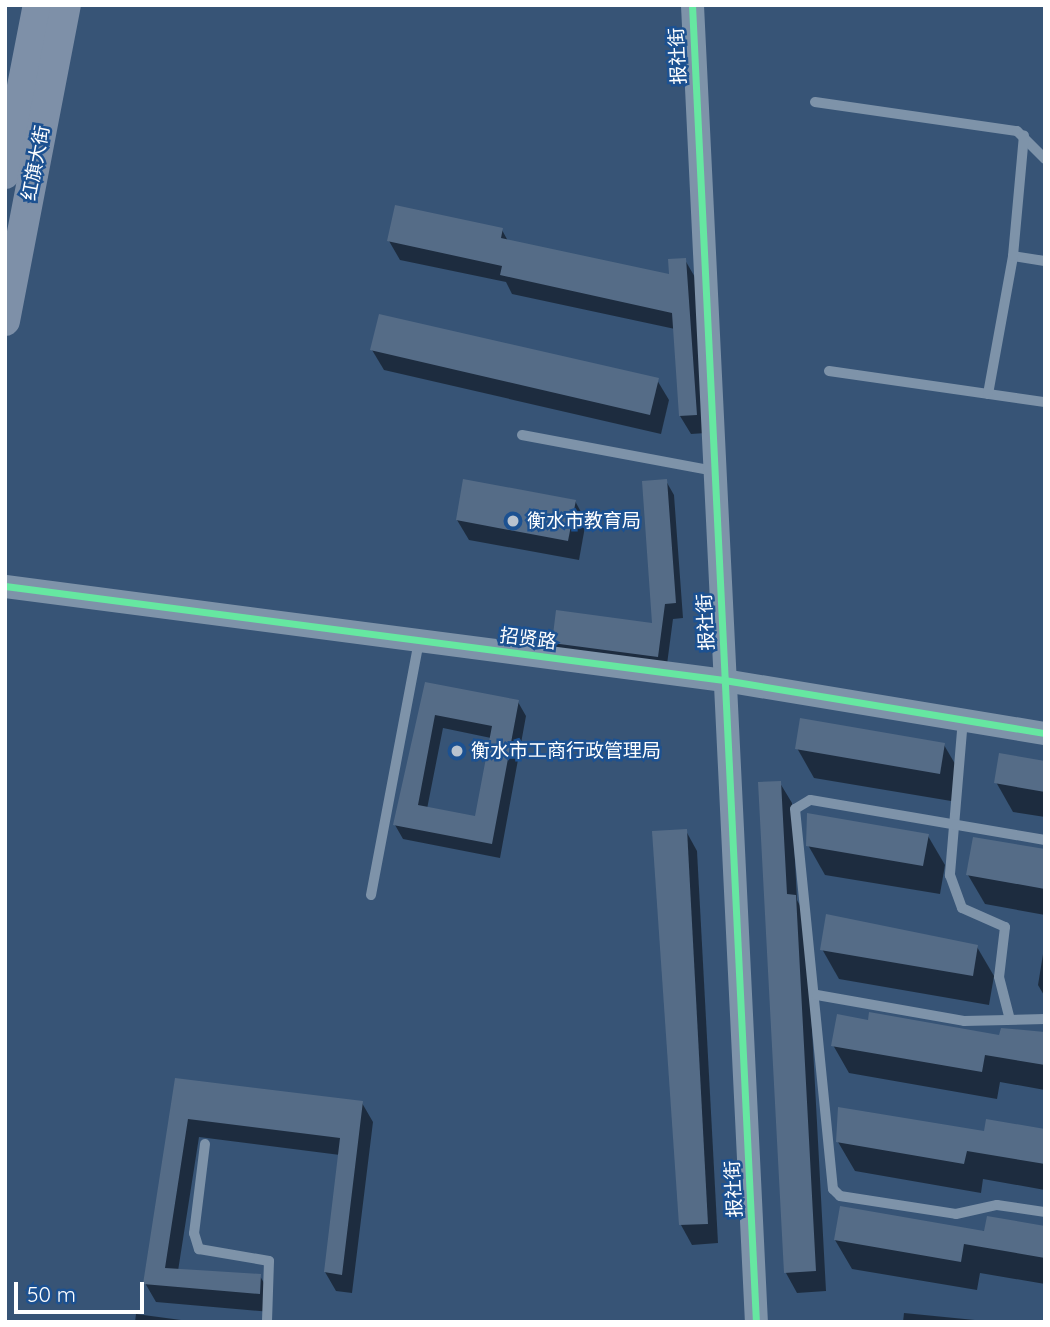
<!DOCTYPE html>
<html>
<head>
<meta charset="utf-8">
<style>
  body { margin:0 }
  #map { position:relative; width:1050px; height:1327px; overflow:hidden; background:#375476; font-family:Quicksand,"Noto Sans SC",sans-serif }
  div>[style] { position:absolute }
  .shadow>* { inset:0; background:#0007 }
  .building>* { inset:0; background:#556c87 }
  .service>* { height:10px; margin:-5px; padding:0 5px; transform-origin:5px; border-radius:5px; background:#7e93a9 }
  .tertiary>* { height:23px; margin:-11.5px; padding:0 11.5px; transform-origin:11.5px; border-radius:11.5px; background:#7e93a9 }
  .primary>* { height:30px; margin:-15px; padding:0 15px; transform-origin:15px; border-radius:15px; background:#7e90a8 }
  .cycleway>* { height:7px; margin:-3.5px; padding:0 3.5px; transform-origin:3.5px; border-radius:3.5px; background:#66e7a1 }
  .dots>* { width:19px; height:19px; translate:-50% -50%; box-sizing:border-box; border:4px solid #1c5191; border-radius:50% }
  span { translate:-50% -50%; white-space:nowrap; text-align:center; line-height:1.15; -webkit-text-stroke:5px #1c5191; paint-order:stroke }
  .street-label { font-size:19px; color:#fff }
  .poi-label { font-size:19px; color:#fff }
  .left { translate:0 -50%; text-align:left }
  .frame { position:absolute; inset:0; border:7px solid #fff; pointer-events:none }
  .scale { position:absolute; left:14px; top:1282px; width:130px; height:32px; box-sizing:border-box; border:4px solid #fff; border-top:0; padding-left:9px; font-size:21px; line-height:24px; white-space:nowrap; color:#fff; -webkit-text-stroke:5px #1c5191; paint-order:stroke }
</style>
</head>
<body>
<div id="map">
  <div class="shadow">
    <div style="clip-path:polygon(502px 230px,508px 241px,671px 276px,685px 260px,696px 279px,706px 433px,691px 434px,680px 416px,675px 329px,512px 294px,506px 282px,400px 260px,389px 241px)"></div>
    <div style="clip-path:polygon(372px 350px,657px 380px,669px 400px,661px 434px,384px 370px)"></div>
    <div style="clip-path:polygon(666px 481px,674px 495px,683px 618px,673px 619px,666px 672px,562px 658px,554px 643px,654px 625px)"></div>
    <div style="clip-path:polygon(575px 501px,586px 521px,579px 560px,469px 540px,457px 520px)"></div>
    <div style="clip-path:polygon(evenodd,426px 684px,518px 702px,526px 716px,500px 858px,403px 839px,395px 825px,426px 684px,443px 728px,491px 738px,476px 818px,427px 809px,443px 728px)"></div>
    <div style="clip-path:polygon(944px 745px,961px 774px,957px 802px,814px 778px,797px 748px)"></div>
    <div style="clip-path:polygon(1045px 762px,1045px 817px,1013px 812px,996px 782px)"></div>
    <div style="clip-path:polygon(780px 783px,792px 803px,797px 900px,806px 917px,826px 1291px,797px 1293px,786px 1273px)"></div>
    <div style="clip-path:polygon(686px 831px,697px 851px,718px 1243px,692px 1245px,681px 1225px)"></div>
    <div style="clip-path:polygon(928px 836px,945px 865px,940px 894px,825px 875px,808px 845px)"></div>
    <div style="clip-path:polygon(1045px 851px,1045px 915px,985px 904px,968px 875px)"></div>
    <div style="clip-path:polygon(977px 947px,994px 976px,989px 1005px,839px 979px,822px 949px)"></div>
    <div style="clip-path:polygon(1044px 948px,1045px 948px,1045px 997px,1038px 985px)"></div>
    <div style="clip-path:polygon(1045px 1036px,1045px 1090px,1000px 1082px,997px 1099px,849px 1073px,833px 1045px)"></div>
    <div style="clip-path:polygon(176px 1080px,362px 1103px,373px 1122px,352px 1293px,336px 1291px,325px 1272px,340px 1155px,199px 1137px,178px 1271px,260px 1276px,271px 1295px,271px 1312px,156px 1302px,145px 1283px)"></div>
    <div style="clip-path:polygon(1045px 1131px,1045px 1190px,983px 1179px,981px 1193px,855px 1171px,838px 1142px)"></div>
    <div style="clip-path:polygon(1045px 1227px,1045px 1284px,980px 1273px,977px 1290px,852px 1269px,835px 1240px)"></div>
    <div style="clip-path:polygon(904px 1313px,995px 1322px,903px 1322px)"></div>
    <div style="clip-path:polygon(136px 1314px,196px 1322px,135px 1322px)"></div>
  </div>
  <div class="building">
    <div style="clip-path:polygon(395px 205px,503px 228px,501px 238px,669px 274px,668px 259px,686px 258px,697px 415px,679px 416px,672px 313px,500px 275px,502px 266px,387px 241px)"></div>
    <div style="clip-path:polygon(379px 314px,659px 378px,650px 415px,370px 350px)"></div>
    <div style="clip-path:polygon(463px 479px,576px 500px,568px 541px,456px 520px)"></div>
    <div style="clip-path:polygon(667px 479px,676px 603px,665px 604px,658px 657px,552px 643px,556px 610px,652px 623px,642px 481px)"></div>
    <div style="clip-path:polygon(evenodd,425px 682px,519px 700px,492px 844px,393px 825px,425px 682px,435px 715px,492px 726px,475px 816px,418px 805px,435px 715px)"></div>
    <div style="clip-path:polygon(800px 718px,945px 743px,940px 774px,795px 749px)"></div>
    <div style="clip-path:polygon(999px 753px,1045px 761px,1045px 792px,994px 783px)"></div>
    <div style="clip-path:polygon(781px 781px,787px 894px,796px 895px,816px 1271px,784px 1273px,758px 782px)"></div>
    <div style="clip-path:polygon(807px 813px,929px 834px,923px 866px,806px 846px)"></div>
    <div style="clip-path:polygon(687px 829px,708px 1224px,679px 1225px,652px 831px)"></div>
    <div style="clip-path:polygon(973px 837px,1045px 849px,1045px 889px,966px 875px)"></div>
    <div style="clip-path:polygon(826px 914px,978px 945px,973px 976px,820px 950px)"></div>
    <div style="clip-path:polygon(869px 1012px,999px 1035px,1001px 1028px,1045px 1032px,1045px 1065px,985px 1055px,982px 1072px,831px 1046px,837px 1014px,868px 1020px)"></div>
    <div style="clip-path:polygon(175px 1078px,363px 1101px,342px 1275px,324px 1272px,340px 1138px,188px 1119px,165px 1268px,261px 1274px,260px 1294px,143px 1284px)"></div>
    <div style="clip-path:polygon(838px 1107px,984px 1131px,986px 1119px,1045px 1129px,1045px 1164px,967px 1151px,964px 1164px,836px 1142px)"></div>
    <div style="clip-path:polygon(840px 1206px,984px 1231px,987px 1216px,1045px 1226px,1045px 1258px,964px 1244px,961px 1262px,834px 1240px)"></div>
  </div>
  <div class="service">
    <div style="left:815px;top:102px;width:204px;rotate:8.2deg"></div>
    <div style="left:1017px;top:131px;width:40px;rotate:45deg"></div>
    <div style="left:1013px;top:256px;width:32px;rotate:9deg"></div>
    <div style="left:829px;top:371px;width:218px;rotate:8.2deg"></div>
    <div style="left:988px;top:394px;width:140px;rotate:-79.7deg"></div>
    <div style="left:1013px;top:256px;width:121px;rotate:-84.8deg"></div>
    <div style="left:522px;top:435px;width:195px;rotate:10.6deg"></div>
    <div style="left:963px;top:719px;width:157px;rotate:94.8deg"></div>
    <div style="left:950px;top:875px;width:35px;rotate:70deg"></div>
    <div style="left:962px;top:908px;width:47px;rotate:23.8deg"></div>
    <div style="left:1005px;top:927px;width:50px;rotate:96.8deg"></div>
    <div style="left:999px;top:977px;width:40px;rotate:75.6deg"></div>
    <div style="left:1045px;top:840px;width:238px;rotate:-170.3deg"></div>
    <div style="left:810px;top:800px;width:17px;rotate:149deg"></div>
    <div style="left:795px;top:809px;width:382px;rotate:84.3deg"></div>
    <div style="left:833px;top:1189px;width:10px;rotate:45deg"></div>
    <div style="left:840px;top:1196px;width:117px;rotate:8.8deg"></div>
    <div style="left:956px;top:1214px;width:42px;rotate:-12.4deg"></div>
    <div style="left:997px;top:1205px;width:49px;rotate:8.3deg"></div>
    <div style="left:371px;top:895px;width:258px;rotate:-79.3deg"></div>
    <div style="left:817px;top:995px;width:149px;rotate:10deg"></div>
    <div style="left:964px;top:1021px;width:81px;rotate:-1.4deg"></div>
    <div style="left:205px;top:1144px;width:90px;rotate:97deg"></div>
    <div style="left:194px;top:1233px;width:17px;rotate:73deg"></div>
    <div style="left:199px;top:1249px;width:71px;rotate:9.7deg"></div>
    <div style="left:269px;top:1261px;width:61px;rotate:91.9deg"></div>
  </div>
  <div class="tertiary">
    <div style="left:692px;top:5px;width:1319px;rotate:87.22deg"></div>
    <div style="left:5px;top:586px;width:725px;rotate:7.45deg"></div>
    <div style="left:724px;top:680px;width:325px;rotate:9.4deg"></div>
  </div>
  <div class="primary">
    <div style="left:5px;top:174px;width:172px;rotate:-79deg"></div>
    <div style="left:5px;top:321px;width:322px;rotate:-79.1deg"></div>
  </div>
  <div class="cycleway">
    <div style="left:692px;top:5px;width:1319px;rotate:87.22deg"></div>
    <div style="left:5px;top:586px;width:725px;rotate:7.45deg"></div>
    <div style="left:724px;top:680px;width:325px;rotate:9.4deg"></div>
  </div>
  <div class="dots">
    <div style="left:513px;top:521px;background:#b9c3cf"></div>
    <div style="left:457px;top:751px;background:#b9c3cf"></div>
  </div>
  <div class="street-label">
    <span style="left:678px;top:56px;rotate:-93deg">报社街</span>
    <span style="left:36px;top:163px;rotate:-79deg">红旗大街</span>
    <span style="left:706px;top:622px;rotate:-93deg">报社街</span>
    <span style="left:528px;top:639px;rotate:7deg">招贤路</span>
    <span style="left:734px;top:1189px;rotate:-93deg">报社街</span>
  </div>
  <div class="poi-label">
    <span class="left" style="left:527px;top:521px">衡水市教育局</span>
    <span class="left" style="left:471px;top:751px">衡水市工商行政管理局</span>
  </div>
  <div class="frame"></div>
  <div class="scale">50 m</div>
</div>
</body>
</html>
